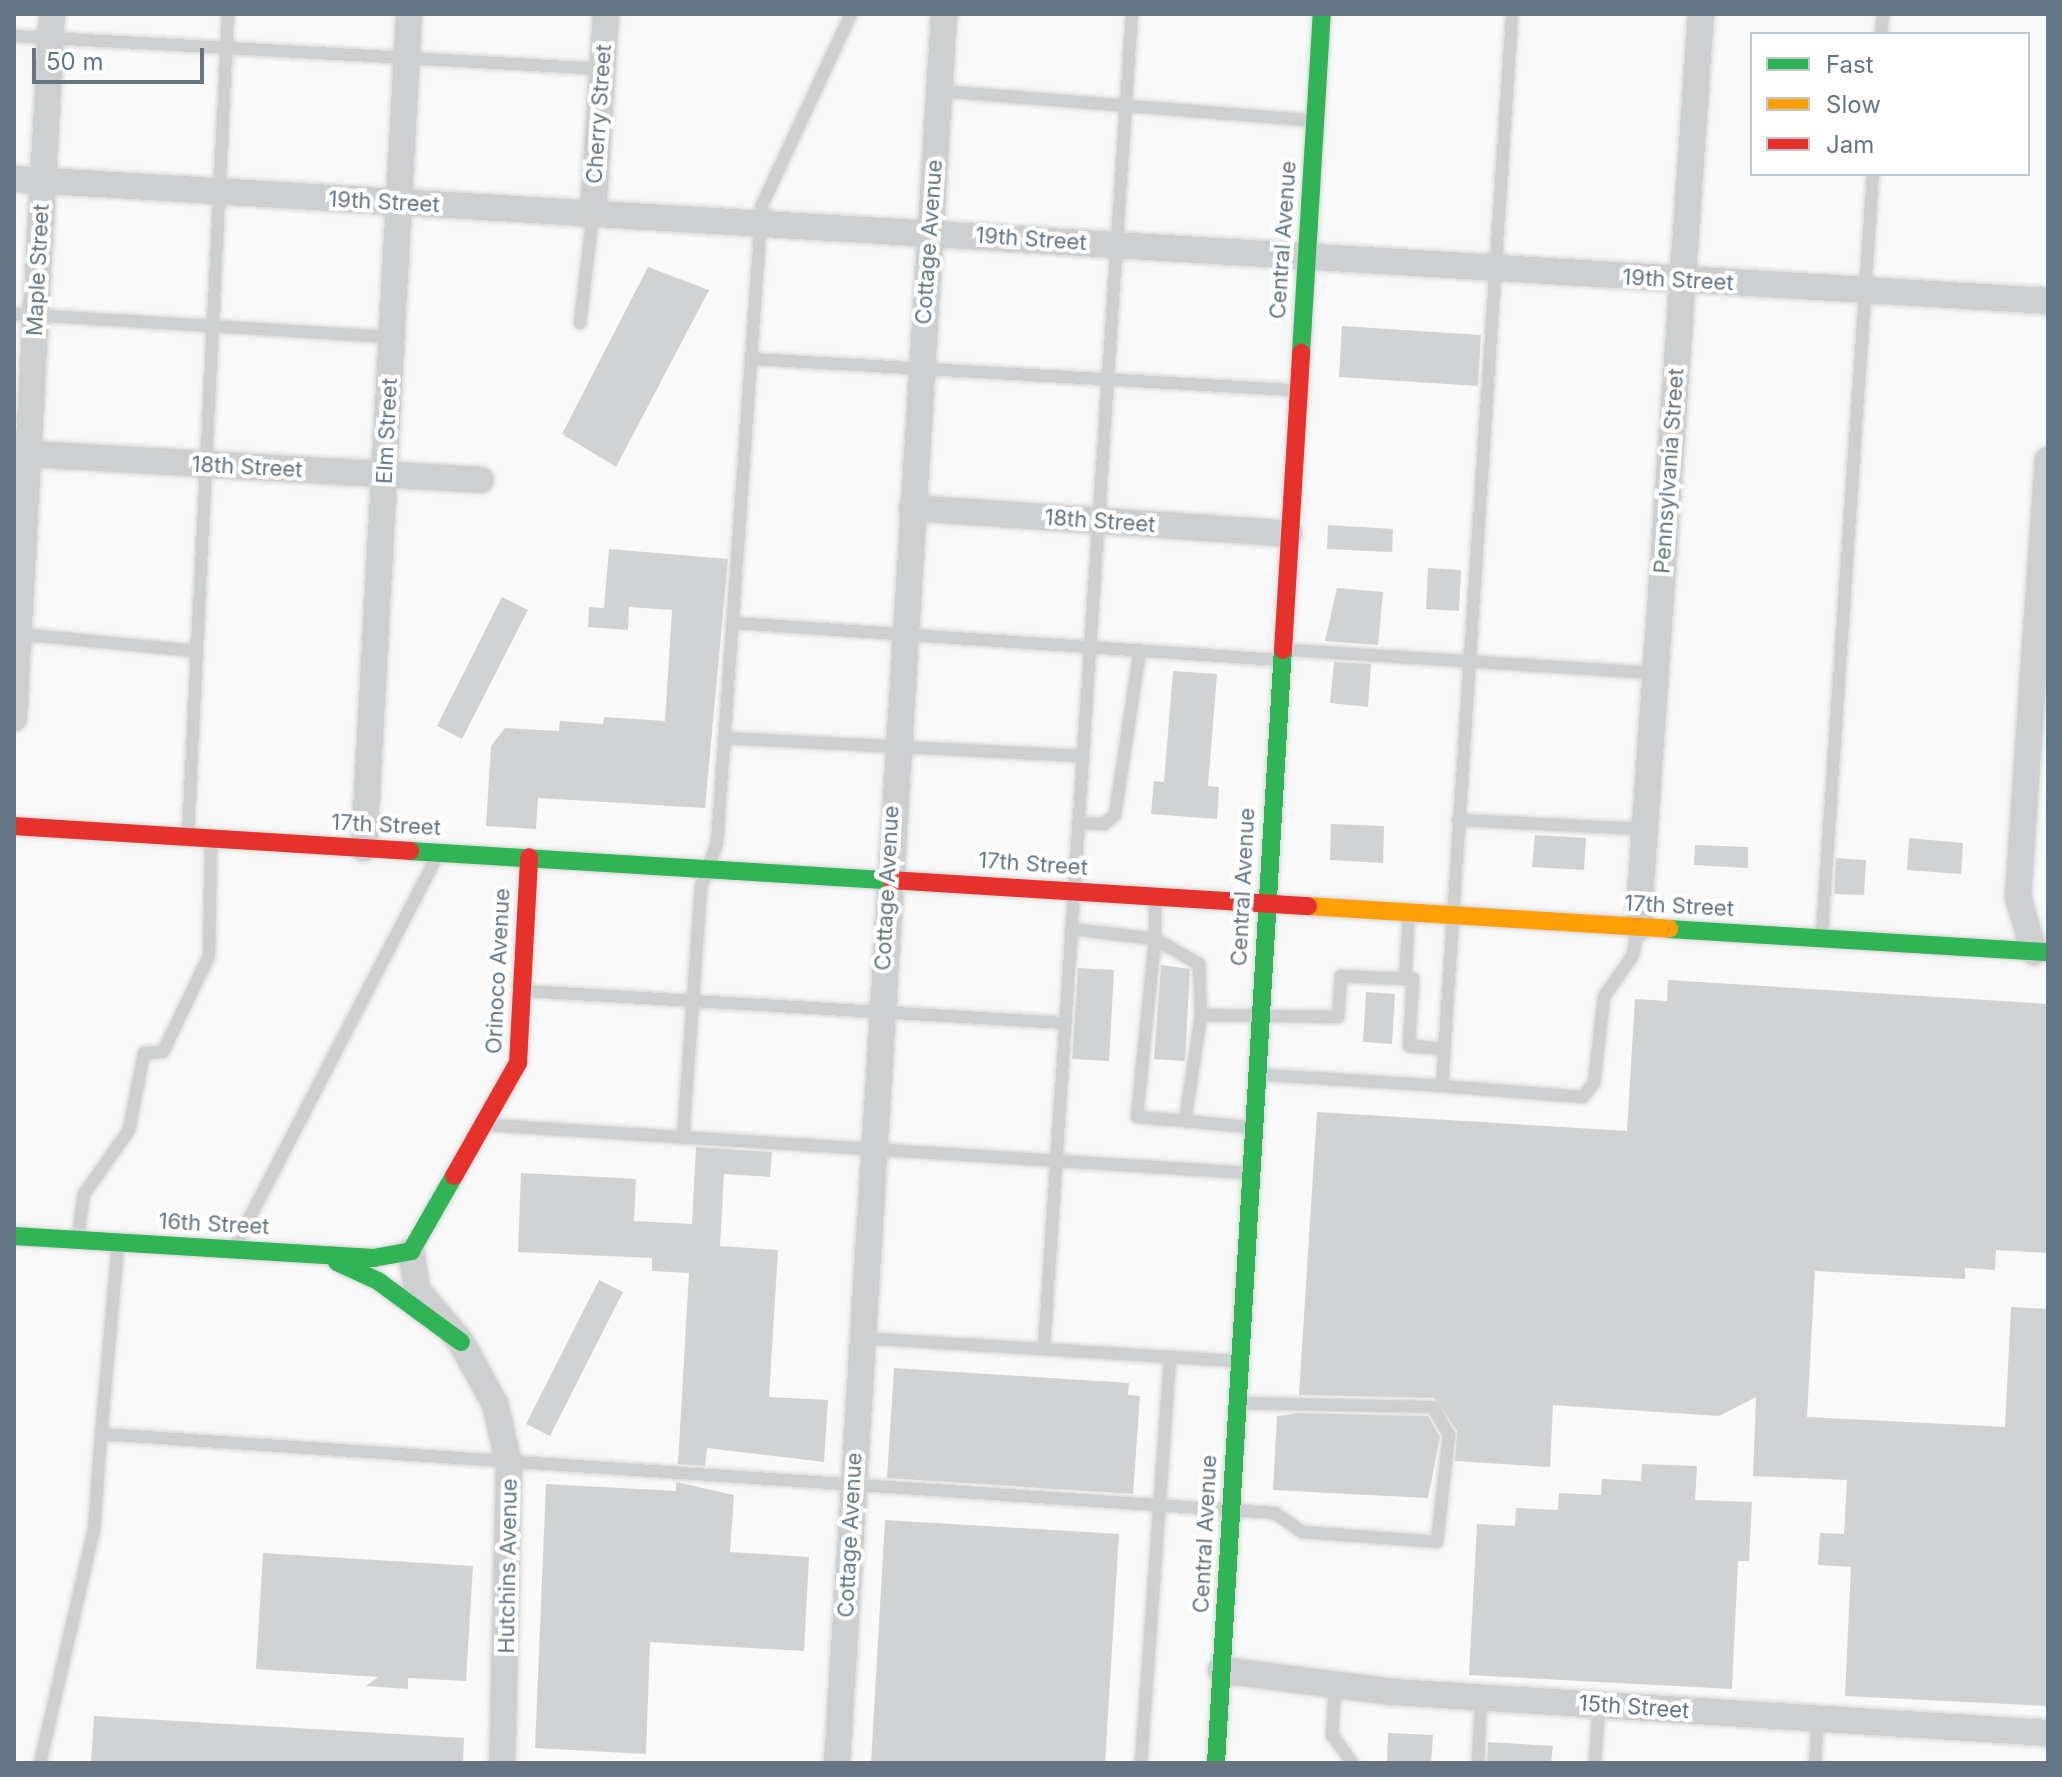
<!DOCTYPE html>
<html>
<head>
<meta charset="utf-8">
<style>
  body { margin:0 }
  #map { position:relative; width:2062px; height:1777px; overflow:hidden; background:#f9f9f9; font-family:Inter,sans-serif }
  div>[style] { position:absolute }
  .building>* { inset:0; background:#d0d2d3 }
  .roads { filter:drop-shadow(0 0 2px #d5d6d7) drop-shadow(0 0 2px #d5d6d7) }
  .lane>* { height:12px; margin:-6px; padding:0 6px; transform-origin:6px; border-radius:6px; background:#cecfd0 }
  .street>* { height:26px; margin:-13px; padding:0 13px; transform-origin:13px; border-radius:13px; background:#cecfd0 }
  .fast>* { height:18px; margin:-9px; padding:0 9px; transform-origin:9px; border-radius:9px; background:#30b455 }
  .slow>* { height:18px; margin:-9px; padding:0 9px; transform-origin:9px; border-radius:9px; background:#ff9f0a }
  .jam>* { height:18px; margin:-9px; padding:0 9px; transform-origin:9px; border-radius:9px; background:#e5322d }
  span { translate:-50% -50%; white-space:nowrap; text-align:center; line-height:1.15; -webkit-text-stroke:8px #fff; paint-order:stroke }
  .street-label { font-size:22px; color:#657683 }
  .frame { position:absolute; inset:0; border:16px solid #657683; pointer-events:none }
  .legend { position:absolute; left:1750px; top:32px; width:280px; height:144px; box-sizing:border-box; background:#fff; border:2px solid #c1c8cd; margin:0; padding:10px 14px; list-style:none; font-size:24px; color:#657683 }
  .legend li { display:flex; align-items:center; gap:16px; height:40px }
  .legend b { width:40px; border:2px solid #c1c8cd }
  .scale { position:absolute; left:32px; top:48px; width:172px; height:36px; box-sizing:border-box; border:4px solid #657683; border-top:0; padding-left:10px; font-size:24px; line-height:28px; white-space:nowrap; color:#657683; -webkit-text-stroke:6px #fff; paint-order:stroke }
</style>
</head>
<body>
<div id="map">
  <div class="building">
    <div style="clip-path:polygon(648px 267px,709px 290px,616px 467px,562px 434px)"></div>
    <div style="clip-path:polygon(1342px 326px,1481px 335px,1478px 386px,1339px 377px)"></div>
    <div style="clip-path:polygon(1328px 525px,1393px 529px,1392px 552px,1327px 549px)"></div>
    <div style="clip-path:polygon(609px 549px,728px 559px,705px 808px,538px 798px,536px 829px,486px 826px,491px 746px,505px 728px,559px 731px,560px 721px,603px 724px,604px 717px,665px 721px,672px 610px,629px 607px,628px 630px,588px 627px,589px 607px,604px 608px)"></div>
    <div style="clip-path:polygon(1428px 568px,1461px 570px,1459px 611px,1426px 609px)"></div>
    <div style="clip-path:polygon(1337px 588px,1383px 592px,1378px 645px,1325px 641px)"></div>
    <div style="clip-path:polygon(502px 597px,528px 610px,462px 739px,437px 726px)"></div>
    <div style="clip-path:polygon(1334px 662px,1371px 664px,1368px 707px,1330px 703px)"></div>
    <div style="clip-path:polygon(1173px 671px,1217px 674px,1208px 786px,1219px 787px,1217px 819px,1151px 814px,1154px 781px,1164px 782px)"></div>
    <div style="clip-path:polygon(1331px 824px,1384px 826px,1383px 863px,1330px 860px)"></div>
    <div style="clip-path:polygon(1535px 835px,1586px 838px,1584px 870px,1532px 867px)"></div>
    <div style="clip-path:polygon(1909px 838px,1963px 843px,1961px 874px,1907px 870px)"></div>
    <div style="clip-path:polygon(1695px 845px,1748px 847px,1748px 868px,1694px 865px)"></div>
    <div style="clip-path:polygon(1836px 858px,1866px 860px,1864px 895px,1834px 894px)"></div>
    <div style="clip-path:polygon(1161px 965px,1190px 969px,1185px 1061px,1154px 1059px)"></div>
    <div style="clip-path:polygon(1078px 968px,1114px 970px,1109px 1061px,1072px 1059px)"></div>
    <div style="clip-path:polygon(1668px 980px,2048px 1004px,2048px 1253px,1996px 1250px,1995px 1270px,1965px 1268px,1965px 1279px,1815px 1271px,1807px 1417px,2005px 1427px,2011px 1307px,2048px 1309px,2048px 1706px,1845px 1696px,1851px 1567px,1818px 1565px,1820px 1533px,1844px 1534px,1847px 1480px,1753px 1476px,1756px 1397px,1719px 1416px,1553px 1405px,1550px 1467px,1455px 1461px,1457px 1431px,1434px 1398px,1299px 1395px,1317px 1112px,1627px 1131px,1635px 999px,1667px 1001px)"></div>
    <div style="clip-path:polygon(1366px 992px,1395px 994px,1392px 1044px,1363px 1042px)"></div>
    <div style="clip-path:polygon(696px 1147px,772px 1152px,770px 1177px,724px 1174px,720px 1246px,778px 1250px,769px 1397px,828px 1400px,824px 1462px,707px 1448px,705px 1466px,678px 1464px,689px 1273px,652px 1271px,652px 1258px,518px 1252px,521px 1173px,636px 1179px,634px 1221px,692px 1224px)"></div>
    <div style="clip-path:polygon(599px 1280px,623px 1292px,550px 1436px,526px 1424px)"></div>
    <div style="clip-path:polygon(894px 1368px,1129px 1383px,1128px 1395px,1140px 1396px,1133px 1494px,887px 1478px)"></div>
    <div style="clip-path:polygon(1298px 1413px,1428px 1416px,1440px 1437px,1428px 1498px,1273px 1490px,1277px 1416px)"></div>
    <div style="clip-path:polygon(1642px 1464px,1697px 1466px,1695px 1500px,1752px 1502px,1749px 1561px,1738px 1561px,1732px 1689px,1469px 1675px,1477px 1524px,1515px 1526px,1516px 1508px,1558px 1510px,1559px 1493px,1601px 1495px,1602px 1479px,1641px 1481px)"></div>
    <div style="clip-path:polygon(676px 1482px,734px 1495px,730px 1552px,809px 1557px,804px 1651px,650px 1642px,646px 1754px,535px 1748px,546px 1484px,676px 1491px)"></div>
    <div style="clip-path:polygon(885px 1520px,1119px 1534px,1105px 1763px,871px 1763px)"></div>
    <div style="clip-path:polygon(263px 1553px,473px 1566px,466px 1681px,408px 1678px,408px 1689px,366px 1686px,378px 1677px,256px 1669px)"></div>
    <div style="clip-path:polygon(94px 1716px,464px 1738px,463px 1763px,91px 1763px)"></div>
    <div style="clip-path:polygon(1388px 1733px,1433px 1735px,1431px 1763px,1387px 1763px)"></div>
    <div style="clip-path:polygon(1488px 1742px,1553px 1746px,1551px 1763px,1487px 1763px)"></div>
  </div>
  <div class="roads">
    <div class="lane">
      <div style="left:1881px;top:34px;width:20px;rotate:-84deg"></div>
      <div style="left:14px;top:36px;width:589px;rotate:3.21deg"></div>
      <div style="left:939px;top:91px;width:372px;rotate:4.5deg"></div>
      <div style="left:14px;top:314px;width:379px;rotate:3.5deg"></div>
      <div style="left:580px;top:323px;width:110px;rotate:-83.2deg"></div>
      <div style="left:752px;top:359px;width:541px;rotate:3.29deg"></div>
      <div style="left:734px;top:623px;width:545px;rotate:3.89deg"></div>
      <div style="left:19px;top:634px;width:178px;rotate:5.5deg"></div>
      <div style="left:1289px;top:650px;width:367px;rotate:3.6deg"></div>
      <div style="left:725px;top:738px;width:355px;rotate:2.9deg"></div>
      <div style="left:1458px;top:820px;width:187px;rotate:2.8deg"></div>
      <div style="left:1078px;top:823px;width:26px;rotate:2deg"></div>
      <div style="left:1104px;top:824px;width:14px;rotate:-39deg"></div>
      <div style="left:1115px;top:815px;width:167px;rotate:-81.4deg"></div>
      <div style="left:188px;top:833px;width:820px;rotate:-87.2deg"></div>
      <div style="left:1155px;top:900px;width:39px;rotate:90deg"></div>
      <div style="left:1155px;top:939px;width:51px;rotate:29.6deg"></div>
      <div style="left:1199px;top:964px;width:51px;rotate:87.8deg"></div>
      <div style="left:1071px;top:929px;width:85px;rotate:6.8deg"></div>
      <div style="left:1155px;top:939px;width:179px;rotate:95.8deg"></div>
      <div style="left:1137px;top:1117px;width:48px;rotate:4.8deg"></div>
      <div style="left:1822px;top:933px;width:761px;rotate:-86.16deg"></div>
      <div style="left:1405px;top:979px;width:8px"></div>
      <div style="left:1413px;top:979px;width:67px;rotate:93.4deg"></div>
      <div style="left:1409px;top:1046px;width:35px;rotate:5deg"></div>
      <div style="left:525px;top:991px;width:540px;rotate:3.4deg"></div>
      <div style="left:1264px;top:1075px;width:178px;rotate:3.5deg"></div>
      <div style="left:1442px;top:1086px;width:1074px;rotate:-86.26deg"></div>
      <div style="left:1442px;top:1086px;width:141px;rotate:4.5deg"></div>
      <div style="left:1583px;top:1097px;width:18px;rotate:-52deg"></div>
      <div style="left:1594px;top:1083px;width:87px;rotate:-83.4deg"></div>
      <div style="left:1604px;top:997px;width:51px;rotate:-55.4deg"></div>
      <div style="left:1633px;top:955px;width:24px;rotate:-81deg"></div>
      <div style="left:488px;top:1125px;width:762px;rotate:3.61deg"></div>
      <div style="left:1247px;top:1127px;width:62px;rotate:-174.5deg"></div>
      <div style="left:1185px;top:1121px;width:107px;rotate:-81.4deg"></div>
      <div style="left:1201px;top:1015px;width:137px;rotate:0.8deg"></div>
      <div style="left:1338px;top:1017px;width:41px;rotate:-85.8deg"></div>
      <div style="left:1341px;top:976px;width:64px;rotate:2.7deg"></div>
      <div style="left:1405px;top:979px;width:63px;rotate:-86.4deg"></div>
      <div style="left:683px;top:1138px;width:252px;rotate:-85.9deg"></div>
      <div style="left:701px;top:887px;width:47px;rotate:-70deg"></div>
      <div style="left:717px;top:843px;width:640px;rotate:-85.97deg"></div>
      <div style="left:762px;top:205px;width:211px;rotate:-65deg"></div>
      <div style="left:78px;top:1236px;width:42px;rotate:-81.9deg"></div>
      <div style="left:84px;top:1194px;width:78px;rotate:-54.9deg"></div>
      <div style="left:129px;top:1130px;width:78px;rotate:-79deg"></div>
      <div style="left:144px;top:1053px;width:19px;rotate:-3deg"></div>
      <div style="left:163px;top:1052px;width:106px;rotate:-64.4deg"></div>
      <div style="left:209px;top:956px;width:113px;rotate:-89deg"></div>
      <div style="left:236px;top:1244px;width:438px;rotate:-62.6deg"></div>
      <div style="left:118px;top:1245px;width:190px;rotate:95.1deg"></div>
      <div style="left:101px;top:1434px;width:1177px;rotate:3.85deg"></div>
      <div style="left:1275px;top:1513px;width:33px;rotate:35deg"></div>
      <div style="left:1302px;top:1532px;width:135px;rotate:4.2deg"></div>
      <div style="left:1437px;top:1542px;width:108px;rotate:-83.6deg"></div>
      <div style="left:1449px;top:1435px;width:32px;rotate:-120deg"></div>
      <div style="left:1433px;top:1407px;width:190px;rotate:-178.8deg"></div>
      <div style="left:861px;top:1338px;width:373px;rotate:3.5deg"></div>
      <div style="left:1044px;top:1348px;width:1337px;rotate:-86.23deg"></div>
      <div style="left:1335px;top:1685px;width:50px;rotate:93.4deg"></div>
      <div style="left:1332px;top:1735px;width:34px;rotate:54deg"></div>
      <div style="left:40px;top:1763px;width:239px;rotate:-77deg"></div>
      <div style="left:94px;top:1530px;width:96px;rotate:-85.8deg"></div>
      <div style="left:1141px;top:1763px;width:407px;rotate:-85.9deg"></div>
      <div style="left:1478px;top:1763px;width:65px;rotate:-87.4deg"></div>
      <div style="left:1595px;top:1763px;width:58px;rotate:-86.1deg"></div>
      <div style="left:1815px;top:1763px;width:44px;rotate:-86.1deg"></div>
    </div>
    <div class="street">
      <div style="left:14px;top:179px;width:2038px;rotate:3.43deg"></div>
      <div style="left:593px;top:214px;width:200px;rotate:-86.3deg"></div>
      <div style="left:14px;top:453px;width:467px;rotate:3.3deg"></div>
      <div style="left:912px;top:508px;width:378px;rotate:3.9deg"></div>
      <div style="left:14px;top:718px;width:705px;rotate:-86.91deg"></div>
      <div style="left:364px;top:848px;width:835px;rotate:-86.91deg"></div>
      <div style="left:1638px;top:928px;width:916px;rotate:-86.06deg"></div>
      <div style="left:2034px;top:952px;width:57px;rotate:-106.2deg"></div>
      <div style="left:2018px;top:897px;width:438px;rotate:-86.1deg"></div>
      <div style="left:411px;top:1251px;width:39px;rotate:81deg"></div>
      <div style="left:417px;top:1290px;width:68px;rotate:49.8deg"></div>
      <div style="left:461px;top:1342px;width:71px;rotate:61.3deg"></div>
      <div style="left:495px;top:1404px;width:62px;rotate:76.9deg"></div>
      <div style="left:509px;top:1464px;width:299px;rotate:91.3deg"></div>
      <div style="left:1221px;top:1670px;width:173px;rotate:7.3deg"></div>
      <div style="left:1393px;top:1692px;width:656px;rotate:3.58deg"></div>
      <div style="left:837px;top:1763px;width:1752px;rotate:-86.5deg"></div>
    </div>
    <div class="fast">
      <div style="left:1301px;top:353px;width:340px;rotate:-86.5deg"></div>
      <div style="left:410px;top:851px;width:482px;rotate:3.5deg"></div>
      <div style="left:1669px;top:929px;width:380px;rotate:3.5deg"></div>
      <div style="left:14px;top:1236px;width:360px;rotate:3.5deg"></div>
      <div style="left:373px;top:1258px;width:39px;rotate:-10deg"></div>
      <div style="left:411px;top:1251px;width:86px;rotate:-60.2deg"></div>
      <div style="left:337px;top:1262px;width:45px;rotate:24.9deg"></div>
      <div style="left:378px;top:1281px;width:103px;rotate:36.3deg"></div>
      <div style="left:1216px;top:1763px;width:1115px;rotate:-86.56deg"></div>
    </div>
    <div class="slow">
      <div style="left:1308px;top:906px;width:362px;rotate:3.6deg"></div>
    </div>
    <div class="jam">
      <div style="left:1283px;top:650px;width:298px;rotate:-86.5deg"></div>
      <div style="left:14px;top:826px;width:397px;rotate:3.6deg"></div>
      <div style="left:891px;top:880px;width:418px;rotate:3.6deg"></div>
      <div style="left:454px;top:1176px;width:130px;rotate:-60.5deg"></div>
      <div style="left:518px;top:1063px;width:206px;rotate:-86.9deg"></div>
    </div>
  </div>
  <div class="street-label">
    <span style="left:599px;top:114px;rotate:-86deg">Cherry Street</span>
    <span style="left:384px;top:202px;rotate:3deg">19th Street</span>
    <span style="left:1031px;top:239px;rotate:4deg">19th Street</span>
    <span style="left:1283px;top:240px;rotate:-86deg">Central Avenue</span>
    <span style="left:929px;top:242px;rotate:-86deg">Cottage Avenue</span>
    <span style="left:38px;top:270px;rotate:-87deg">Maple Street</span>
    <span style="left:1678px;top:280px;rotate:3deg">19th Street</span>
    <span style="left:387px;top:431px;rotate:-87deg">Elm Street</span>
    <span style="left:247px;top:467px;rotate:3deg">18th Street</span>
    <span style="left:1669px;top:471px;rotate:-86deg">Pennsylvania Street</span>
    <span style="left:1100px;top:521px;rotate:4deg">18th Street</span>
    <span style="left:386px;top:825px;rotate:3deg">17th Street</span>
    <span style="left:1033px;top:864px;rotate:4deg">17th Street</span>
    <span style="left:1243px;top:887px;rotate:-87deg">Central Avenue</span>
    <span style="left:887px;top:888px;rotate:-87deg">Cottage Avenue</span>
    <span style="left:1679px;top:906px;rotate:3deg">17th Street</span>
    <span style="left:498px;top:971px;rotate:-87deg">Orinoco Avenue</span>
    <span style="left:214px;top:1224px;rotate:3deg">16th Street</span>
    <span style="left:1205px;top:1534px;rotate:-87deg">Central Avenue</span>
    <span style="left:850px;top:1535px;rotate:-87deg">Cottage Avenue</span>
    <span style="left:508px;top:1566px;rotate:-89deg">Hutchins Avenue</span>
    <span style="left:1634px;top:1707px;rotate:4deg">15th Street</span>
  </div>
  <div class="frame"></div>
  <ul class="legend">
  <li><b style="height:10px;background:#30b455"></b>Fast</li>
  <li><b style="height:10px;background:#ff9f0a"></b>Slow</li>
  <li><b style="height:10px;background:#e5322d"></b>Jam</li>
  </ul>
  <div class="scale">50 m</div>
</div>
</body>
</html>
